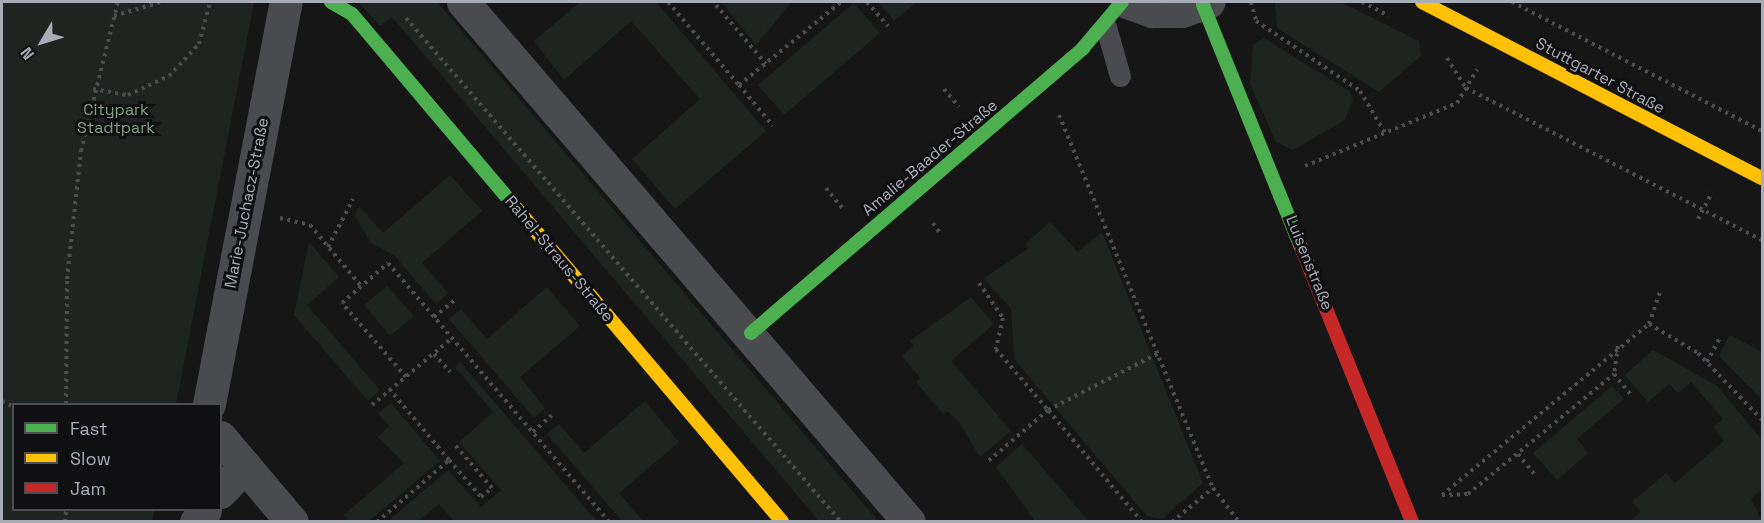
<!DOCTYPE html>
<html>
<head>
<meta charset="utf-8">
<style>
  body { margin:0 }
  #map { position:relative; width:1764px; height:523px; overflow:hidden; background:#161616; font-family:"Space Grotesk",sans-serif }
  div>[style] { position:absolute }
  .green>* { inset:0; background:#1e2520 }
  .path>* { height:4px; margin-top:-2px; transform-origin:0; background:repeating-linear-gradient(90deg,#4c4d50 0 3px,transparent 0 7.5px) }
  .lane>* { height:21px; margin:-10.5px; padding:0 10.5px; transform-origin:10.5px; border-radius:10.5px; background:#4a4b4f }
  .street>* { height:33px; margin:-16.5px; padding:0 16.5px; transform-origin:16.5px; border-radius:16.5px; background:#4a4b4f }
  .fast>* { height:14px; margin:-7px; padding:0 7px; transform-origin:7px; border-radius:7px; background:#4caf50 }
  .slow>* { height:14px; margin:-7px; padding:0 7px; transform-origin:7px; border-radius:7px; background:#ffc107 }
  .jam>* { height:14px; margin:-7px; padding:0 7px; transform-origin:7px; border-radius:7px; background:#c62828 }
  span { translate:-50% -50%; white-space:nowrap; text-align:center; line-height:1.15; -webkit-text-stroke:6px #101012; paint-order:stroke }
  .street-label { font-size:16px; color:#a8acb6 }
  .park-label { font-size:16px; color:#80a183 }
  .frame { position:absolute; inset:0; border:3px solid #a8acb6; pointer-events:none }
  .legend { position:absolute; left:12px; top:403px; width:210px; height:108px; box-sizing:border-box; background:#101012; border:2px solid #4d4e54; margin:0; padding:8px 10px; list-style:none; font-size:18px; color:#a8acb6 }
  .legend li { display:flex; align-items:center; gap:12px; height:30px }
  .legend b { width:30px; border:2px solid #4d4e54 }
  .north { position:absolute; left:12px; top:12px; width:60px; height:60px; -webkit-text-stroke:4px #101012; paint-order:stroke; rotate:232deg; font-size:16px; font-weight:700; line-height:24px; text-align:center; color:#a8acb6 }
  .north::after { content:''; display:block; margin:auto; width:21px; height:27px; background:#a8acb6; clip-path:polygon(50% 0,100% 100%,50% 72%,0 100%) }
</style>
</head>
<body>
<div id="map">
  <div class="green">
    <div style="clip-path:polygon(2px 2px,254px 2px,176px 404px,14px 404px,14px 510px,154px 510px,152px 521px,2px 521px)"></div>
    <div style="clip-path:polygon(358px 2px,437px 2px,878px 521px,819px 521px,392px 17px,380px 26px)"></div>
    <div style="clip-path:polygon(580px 2px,656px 2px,766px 131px,675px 209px,632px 159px,700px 99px,631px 21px,564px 80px,534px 41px)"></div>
    <div style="clip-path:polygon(721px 2px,791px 2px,791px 3px,756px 45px)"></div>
    <div style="clip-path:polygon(878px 2px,917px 2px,894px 21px)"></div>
    <div style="clip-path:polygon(1275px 2px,1341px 2px,1419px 41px,1421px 56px,1379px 92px,1277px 28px)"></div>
    <div style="clip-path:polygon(854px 3px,880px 33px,784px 115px,758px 85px)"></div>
    <div style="clip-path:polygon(1264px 38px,1349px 91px,1353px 99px,1345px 120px,1293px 150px,1276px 142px,1250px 84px,1253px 45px)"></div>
    <div style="clip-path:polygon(450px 175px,482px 211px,422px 263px,448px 293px,436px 304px,394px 255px,371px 243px,355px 216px,359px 206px,383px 233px)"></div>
    <div style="clip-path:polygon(1050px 222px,1078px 252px,1102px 232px,1203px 483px,1162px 519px,1147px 516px,1014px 359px,1011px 309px,984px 278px,1029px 248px,1025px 244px)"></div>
    <div style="clip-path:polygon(309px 242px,339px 277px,307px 305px,380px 390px,368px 401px,294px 315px)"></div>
    <div style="clip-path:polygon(387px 286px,414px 316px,390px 336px,364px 305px)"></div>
    <div style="clip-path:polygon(547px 287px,580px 326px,520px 377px,545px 408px,534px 418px,449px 319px,461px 309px,487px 339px)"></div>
    <div style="clip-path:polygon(971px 297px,994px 324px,951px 361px,1011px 431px,980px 457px,961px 425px,948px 411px,943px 414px,916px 382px,920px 378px,902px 356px,914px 346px,910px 341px)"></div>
    <div style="clip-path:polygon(1730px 335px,1762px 352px,1762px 400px,1719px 356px)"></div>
    <div style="clip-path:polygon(1653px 350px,1716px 385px,1762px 440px,1762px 489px,1751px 499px,1762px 521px,1630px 521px,1641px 512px,1632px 502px,1666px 473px,1675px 483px,1724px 441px,1713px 427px,1723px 419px,1691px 382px,1678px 393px,1669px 384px,1648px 402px,1625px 375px)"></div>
    <div style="clip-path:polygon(460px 362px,586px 509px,597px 521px,454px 521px,439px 504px,418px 521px,388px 521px,448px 470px,481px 507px,501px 490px,459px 442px,493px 412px,455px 367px)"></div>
    <div style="clip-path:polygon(1612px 386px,1624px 399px,1577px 439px,1588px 453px,1557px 480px,1533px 453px)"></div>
    <div style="clip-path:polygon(645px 401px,679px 442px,619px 493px,643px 521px,622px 521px,547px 434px,559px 424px,584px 453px)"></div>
    <div style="clip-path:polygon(391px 403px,440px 461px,369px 521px,349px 521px,344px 515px,404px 463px,378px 437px,389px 426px,378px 413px)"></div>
    <div style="clip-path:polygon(1022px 444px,1085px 517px,1088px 521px,1035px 521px,996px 467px)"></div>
  </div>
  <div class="path">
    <div style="left:668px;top:2px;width:109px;rotate:49.5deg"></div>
    <div style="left:739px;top:85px;width:132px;rotate:-39.1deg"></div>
    <div style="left:867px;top:2px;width:32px;rotate:49deg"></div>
    <div style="left:1251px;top:2px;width:20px;rotate:75deg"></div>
    <div style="left:1256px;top:21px;width:125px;rotate:33.9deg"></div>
    <div style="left:1360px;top:91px;width:49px;rotate:59.2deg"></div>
    <div style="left:1362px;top:2px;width:30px;rotate:27deg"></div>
    <div style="left:1512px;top:2px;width:281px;rotate:27.3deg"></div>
    <div style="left:716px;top:5px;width:77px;rotate:49.7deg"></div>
    <div style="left:114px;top:16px;width:49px;rotate:-16.6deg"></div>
    <div style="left:406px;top:18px;width:666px;rotate:49.2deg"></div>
    <div style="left:1447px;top:58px;width:36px;rotate:58deg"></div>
    <div style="left:1466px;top:88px;width:333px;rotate:27.2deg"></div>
    <div style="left:739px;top:85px;width:53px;rotate:50.3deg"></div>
    <div style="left:93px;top:89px;width:36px;rotate:10deg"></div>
    <div style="left:128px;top:95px;width:45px;rotate:-24.9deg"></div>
    <div style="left:169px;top:76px;width:44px;rotate:-46.8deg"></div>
    <div style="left:199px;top:44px;width:43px;rotate:-75.3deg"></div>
    <div style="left:944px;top:89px;width:23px;rotate:50deg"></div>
    <div style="left:1059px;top:115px;width:404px;rotate:67.6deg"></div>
    <div style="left:1213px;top:488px;width:43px;rotate:52.6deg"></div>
    <div style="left:1305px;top:166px;width:165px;rotate:-22.5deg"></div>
    <div style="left:1457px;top:103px;width:39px;rotate:-59deg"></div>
    <div style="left:826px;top:188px;width:26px;rotate:51deg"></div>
    <div style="left:280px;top:218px;width:31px;rotate:13deg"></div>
    <div style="left:310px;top:225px;width:80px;rotate:50.1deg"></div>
    <div style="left:1698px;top:219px;width:30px;rotate:-62deg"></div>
    <div style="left:933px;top:223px;width:11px;rotate:56deg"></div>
    <div style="left:328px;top:247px;width:54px;rotate:-62.5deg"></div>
    <div style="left:979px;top:283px;width:42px;rotate:55.6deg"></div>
    <div style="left:1003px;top:318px;width:32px;rotate:103deg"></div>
    <div style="left:996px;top:349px;width:80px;rotate:49.6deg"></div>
    <div style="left:1048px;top:410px;width:82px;rotate:139.5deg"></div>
    <div style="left:434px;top:317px;width:26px;rotate:-39deg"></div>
    <div style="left:1649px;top:324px;width:36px;rotate:-71deg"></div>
    <div style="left:1618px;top:346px;width:28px;rotate:98deg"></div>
    <div style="left:1614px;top:374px;width:26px;rotate:51deg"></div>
    <div style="left:434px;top:354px;width:24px;rotate:48deg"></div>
    <div style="left:1707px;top:362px;width:26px;rotate:-62deg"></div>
    <div style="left:406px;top:377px;width:98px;rotate:-130.9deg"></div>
    <div style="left:342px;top:303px;width:61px;rotate:-41deg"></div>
    <div style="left:388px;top:263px;width:340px;rotate:49.5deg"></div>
    <div style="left:2px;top:401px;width:13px;rotate:27deg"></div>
    <div style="left:66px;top:404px;width:125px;rotate:-89.5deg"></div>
    <div style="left:67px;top:279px;width:129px;rotate:-83.8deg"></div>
    <div style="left:81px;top:151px;width:154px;rotate:-76.1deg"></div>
    <div style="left:372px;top:405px;width:104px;rotate:-39.9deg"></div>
    <div style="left:533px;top:432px;width:25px;rotate:-42deg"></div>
    <div style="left:1518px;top:454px;width:27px;rotate:51deg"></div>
    <div style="left:449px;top:460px;width:49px;rotate:49.1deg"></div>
    <div style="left:481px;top:497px;width:14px;rotate:-39deg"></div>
    <div style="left:492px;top:488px;width:57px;rotate:-130.7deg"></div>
    <div style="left:1442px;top:495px;width:268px;rotate:-39.6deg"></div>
    <div style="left:1649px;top:324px;width:57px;rotate:30.6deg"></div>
    <div style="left:1698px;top:353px;width:93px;rotate:46.3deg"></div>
    <div style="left:1442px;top:495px;width:26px;rotate:-2deg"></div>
    <div style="left:1468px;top:494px;width:189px;rotate:-39.4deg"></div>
    <div style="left:65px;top:522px;width:12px;rotate:-85deg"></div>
    <div style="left:377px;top:522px;width:95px;rotate:-40.7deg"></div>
    <div style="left:449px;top:460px;width:92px;rotate:-130.1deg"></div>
    <div style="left:1142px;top:522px;width:146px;rotate:-130deg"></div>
    <div style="left:1048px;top:410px;width:125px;rotate:-27.2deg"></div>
    <div style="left:1172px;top:522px;width:53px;rotate:-39.7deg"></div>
  </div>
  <div class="lane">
    <div style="left:1106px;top:27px;width:51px;rotate:74.1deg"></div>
  </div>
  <div class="street">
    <div style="left:463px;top:2px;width:685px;rotate:49.38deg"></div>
    <div style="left:1127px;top:2px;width:27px;rotate:20deg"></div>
    <div style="left:1152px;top:11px;width:30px"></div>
    <div style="left:1182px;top:11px;width:28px;rotate:-19deg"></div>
    <div style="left:209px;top:404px;width:409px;rotate:-79.2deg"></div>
    <div style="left:220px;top:437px;width:111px;rotate:49.7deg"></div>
    <div style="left:220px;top:492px;width:36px;rotate:-46deg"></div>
    <div style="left:196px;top:522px;width:15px;rotate:-53deg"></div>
  </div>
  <div class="fast">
    <div style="left:331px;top:2px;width:24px;rotate:30deg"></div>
    <div style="left:352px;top:14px;width:255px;rotate:49.8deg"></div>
    <div style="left:1203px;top:5px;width:261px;rotate:68deg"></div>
    <div style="left:751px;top:333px;width:438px;rotate:-40.6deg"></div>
    <div style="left:1083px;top:48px;width:60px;rotate:-49.7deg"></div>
  </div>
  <div class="slow">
    <div style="left:1422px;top:2px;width:383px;rotate:27.4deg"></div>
    <div style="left:517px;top:209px;width:410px;rotate:49.7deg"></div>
  </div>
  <div class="jam">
    <div style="left:1301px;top:247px;width:297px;rotate:68deg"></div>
  </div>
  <div class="street-label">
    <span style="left:1600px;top:76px;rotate:28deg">Stuttgarter Straße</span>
    <span style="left:930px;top:158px;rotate:-40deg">Amalie-Baader-Straße</span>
    <span style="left:247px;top:203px;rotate:-79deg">Marie-Juchacz-Straße</span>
    <span style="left:559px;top:259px;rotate:50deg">Rahel-Straus-Straße</span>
    <span style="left:1309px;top:263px;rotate:68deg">Luisenstraße</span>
  </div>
  <div class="park-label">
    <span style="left:116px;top:119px">Citypark<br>Stadtpark</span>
  </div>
  <div class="frame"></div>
  <ul class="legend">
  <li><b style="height:8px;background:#4caf50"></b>Fast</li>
  <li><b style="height:8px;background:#ffc107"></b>Slow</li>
  <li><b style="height:8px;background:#c62828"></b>Jam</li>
  </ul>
  <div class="north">N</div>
</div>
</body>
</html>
